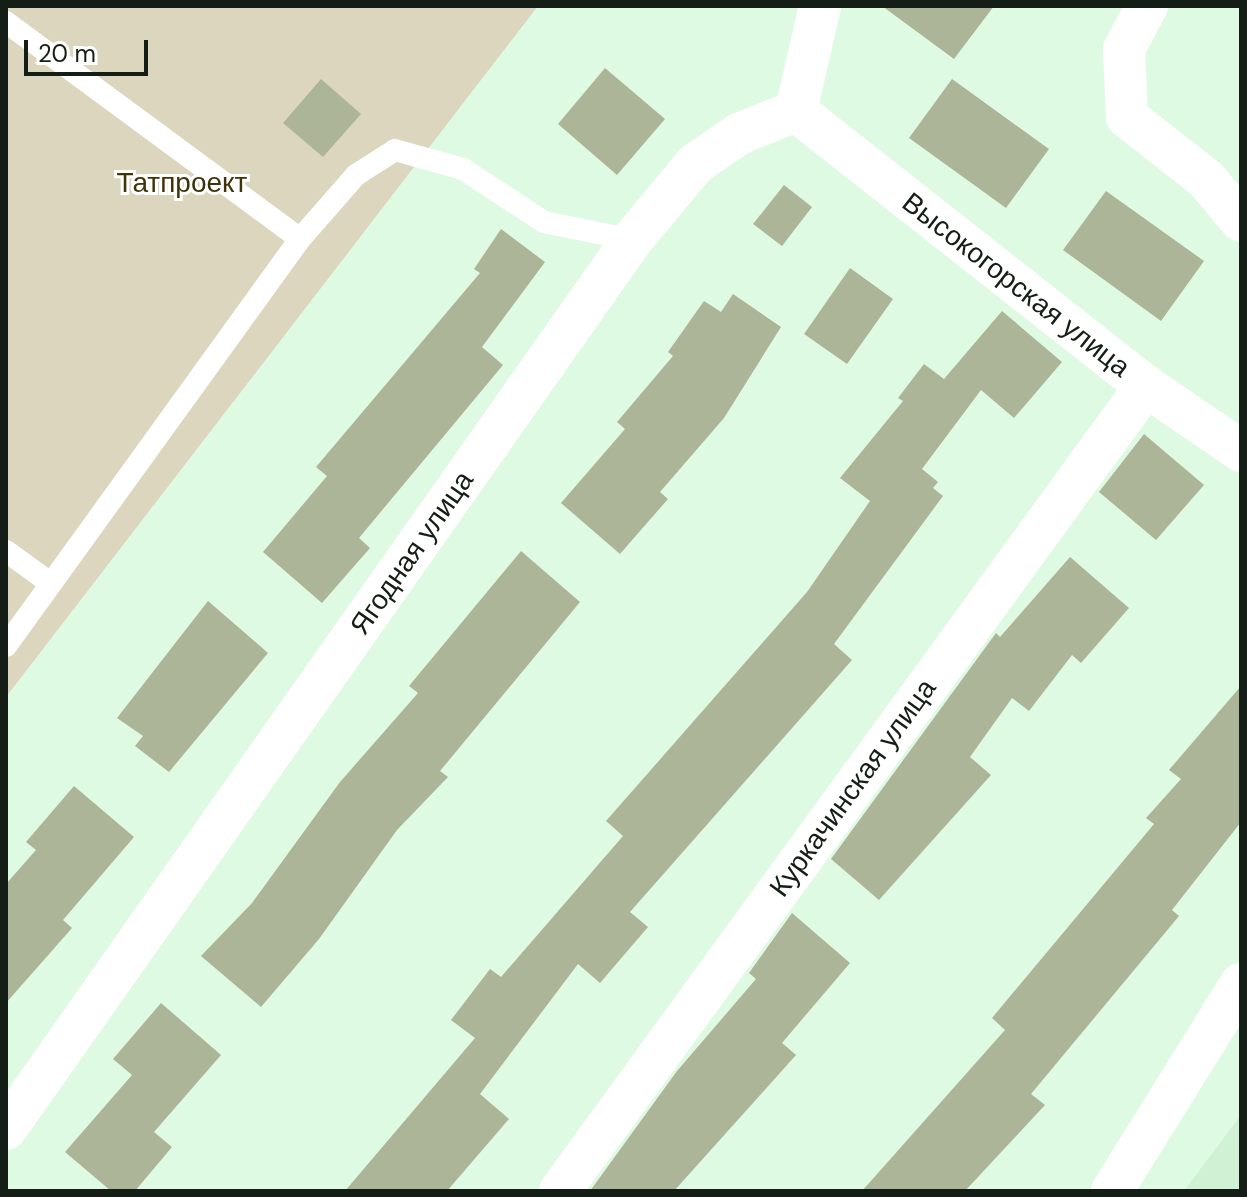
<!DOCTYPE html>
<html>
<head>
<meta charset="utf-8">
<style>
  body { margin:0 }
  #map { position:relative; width:1247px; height:1197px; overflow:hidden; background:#dffae2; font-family:"DM Sans",sans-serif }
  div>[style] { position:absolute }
  .built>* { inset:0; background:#d0f1d4 }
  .green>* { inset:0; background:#ddd6be }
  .building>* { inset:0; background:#acb598 }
  .lane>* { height:22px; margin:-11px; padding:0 11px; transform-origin:11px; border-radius:11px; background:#fff }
  .street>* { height:42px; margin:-21px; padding:0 21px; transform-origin:21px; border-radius:21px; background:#fff }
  span { translate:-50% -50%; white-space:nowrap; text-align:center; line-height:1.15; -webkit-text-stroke:6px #fff; paint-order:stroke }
  .park-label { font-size:28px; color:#3e3309 }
  .street-label { font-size:28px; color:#141e16 }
  .frame { position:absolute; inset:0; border:8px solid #141e16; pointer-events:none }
  .scale { position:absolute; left:24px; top:40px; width:124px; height:36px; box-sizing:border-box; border:4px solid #141e16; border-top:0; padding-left:10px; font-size:24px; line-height:28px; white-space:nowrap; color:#141e16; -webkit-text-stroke:6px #fff; paint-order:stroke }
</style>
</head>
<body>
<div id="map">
  <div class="built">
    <div style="clip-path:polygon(1241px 1115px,1241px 1191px,1184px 1191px)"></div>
  </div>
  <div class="green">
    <div style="clip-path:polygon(6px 6px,538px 6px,6px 697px)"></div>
  </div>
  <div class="building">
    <div style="clip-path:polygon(882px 6px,994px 6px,954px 59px)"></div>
    <div style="clip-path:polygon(605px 68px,665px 119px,617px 175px,558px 124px)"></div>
    <div style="clip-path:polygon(321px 79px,361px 114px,323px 157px,283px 123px)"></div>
    <div style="clip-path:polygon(952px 79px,1049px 149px,1006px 208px,909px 138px)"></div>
    <div style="clip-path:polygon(784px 185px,812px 207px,782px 246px,753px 224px)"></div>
    <div style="clip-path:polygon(1106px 191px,1204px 261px,1161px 321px,1063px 250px)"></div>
    <div style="clip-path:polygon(501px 229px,545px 262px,482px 347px,503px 365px,359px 538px,370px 548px,322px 603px,263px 552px,327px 476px,316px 467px,480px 273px,474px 269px)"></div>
    <div style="clip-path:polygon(850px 268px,893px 299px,847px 364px,804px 334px)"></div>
    <div style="clip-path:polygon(733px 294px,781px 327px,724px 418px,660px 492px,668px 499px,620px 554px,561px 503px,625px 429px,617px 422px,673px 356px,668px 352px,704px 301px,721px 312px)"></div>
    <div style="clip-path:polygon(1002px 311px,1062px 362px,1014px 418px,981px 390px,922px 469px,938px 482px,933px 488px,943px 496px,834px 644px,852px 660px,630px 912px,648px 927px,600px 983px,578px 964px,480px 1094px,509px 1119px,447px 1191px,345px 1191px,475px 1038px,451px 1020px,490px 969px,501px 977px,623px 836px,606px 821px,807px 592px,870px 501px,840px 478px,903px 401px,898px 398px,924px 364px,944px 379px)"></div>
    <div style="clip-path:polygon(1144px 434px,1204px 485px,1156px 540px,1099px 492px)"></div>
    <div style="clip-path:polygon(521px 551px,580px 602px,440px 771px,448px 777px,397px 830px,319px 939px,261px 1007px,201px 956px,252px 903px,340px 782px,418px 693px,409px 686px)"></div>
    <div style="clip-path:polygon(1070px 557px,1129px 608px,1081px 663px,1072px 655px,1029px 711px,1012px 698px,970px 757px,991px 775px,879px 900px,831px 859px,996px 633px,1000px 637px)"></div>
    <div style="clip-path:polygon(208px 601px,268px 653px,169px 772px,135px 746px,143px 736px,117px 718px)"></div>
    <div style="clip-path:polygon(1241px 686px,1241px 822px,1172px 910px,1179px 916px,1031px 1094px,1045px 1105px,965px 1191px,862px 1191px,1005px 1030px,992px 1018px,1154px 824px,1146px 818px,1181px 779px,1169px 770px)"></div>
    <div style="clip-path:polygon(74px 786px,134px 837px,63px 920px,72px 928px,6px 1003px,6px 884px,36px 850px,26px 842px)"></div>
    <div style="clip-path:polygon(792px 913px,850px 963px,782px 1043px,796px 1055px,674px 1191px,590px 1191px,677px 1071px,756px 979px,749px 973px)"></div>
    <div style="clip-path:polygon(161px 1003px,221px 1055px,154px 1132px,172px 1147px,135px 1191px,111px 1191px,65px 1152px,132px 1075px,113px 1059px)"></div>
  </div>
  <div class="lane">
    <div style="left:6px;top:22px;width:365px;rotate:36.4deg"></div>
    <div style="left:6px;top:551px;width:54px;rotate:36deg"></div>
    <div style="left:6px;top:646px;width:502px;rotate:-54.16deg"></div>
    <div style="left:300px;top:239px;width:85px;rotate:-48.8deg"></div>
    <div style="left:356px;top:175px;width:46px;rotate:-32.7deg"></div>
    <div style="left:395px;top:150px;width:71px;rotate:15.6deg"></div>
    <div style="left:463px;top:169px;width:97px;rotate:33.2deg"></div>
    <div style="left:544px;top:222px;width:90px;rotate:11.6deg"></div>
  </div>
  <div class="street">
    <div style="left:1147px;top:6px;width:49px;rotate:118.1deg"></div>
    <div style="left:1124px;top:49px;width:68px;rotate:87.5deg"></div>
    <div style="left:1127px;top:117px;width:102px;rotate:38.2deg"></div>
    <div style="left:1207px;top:180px;width:53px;rotate:50.3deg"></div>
    <div style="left:796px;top:111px;width:445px;rotate:38.2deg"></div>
    <div style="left:1146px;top:386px;width:115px;rotate:34.4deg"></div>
    <div style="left:6px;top:1129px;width:1087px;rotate:-54.85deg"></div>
    <div style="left:632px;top:240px;width:99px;rotate:-50.3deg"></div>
    <div style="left:695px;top:164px;width:53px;rotate:-34.3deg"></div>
    <div style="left:739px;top:134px;width:61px;rotate:-22deg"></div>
    <div style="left:796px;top:111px;width:108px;rotate:-77.1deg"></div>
    <div style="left:560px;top:1191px;width:996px;rotate:-53.95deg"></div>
    <div style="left:1112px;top:1191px;width:244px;rotate:-58.1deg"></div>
  </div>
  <div class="park-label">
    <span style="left:182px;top:183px">Татпроект</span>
  </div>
  <div class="street-label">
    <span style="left:1016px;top:285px;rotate:38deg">Высокогорская улица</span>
    <span style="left:412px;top:553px;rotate:-55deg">Ягодная улица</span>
    <span style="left:853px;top:788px;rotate:-54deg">Куркачинская улица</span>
  </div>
  <div class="frame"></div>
  <div class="scale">20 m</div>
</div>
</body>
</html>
